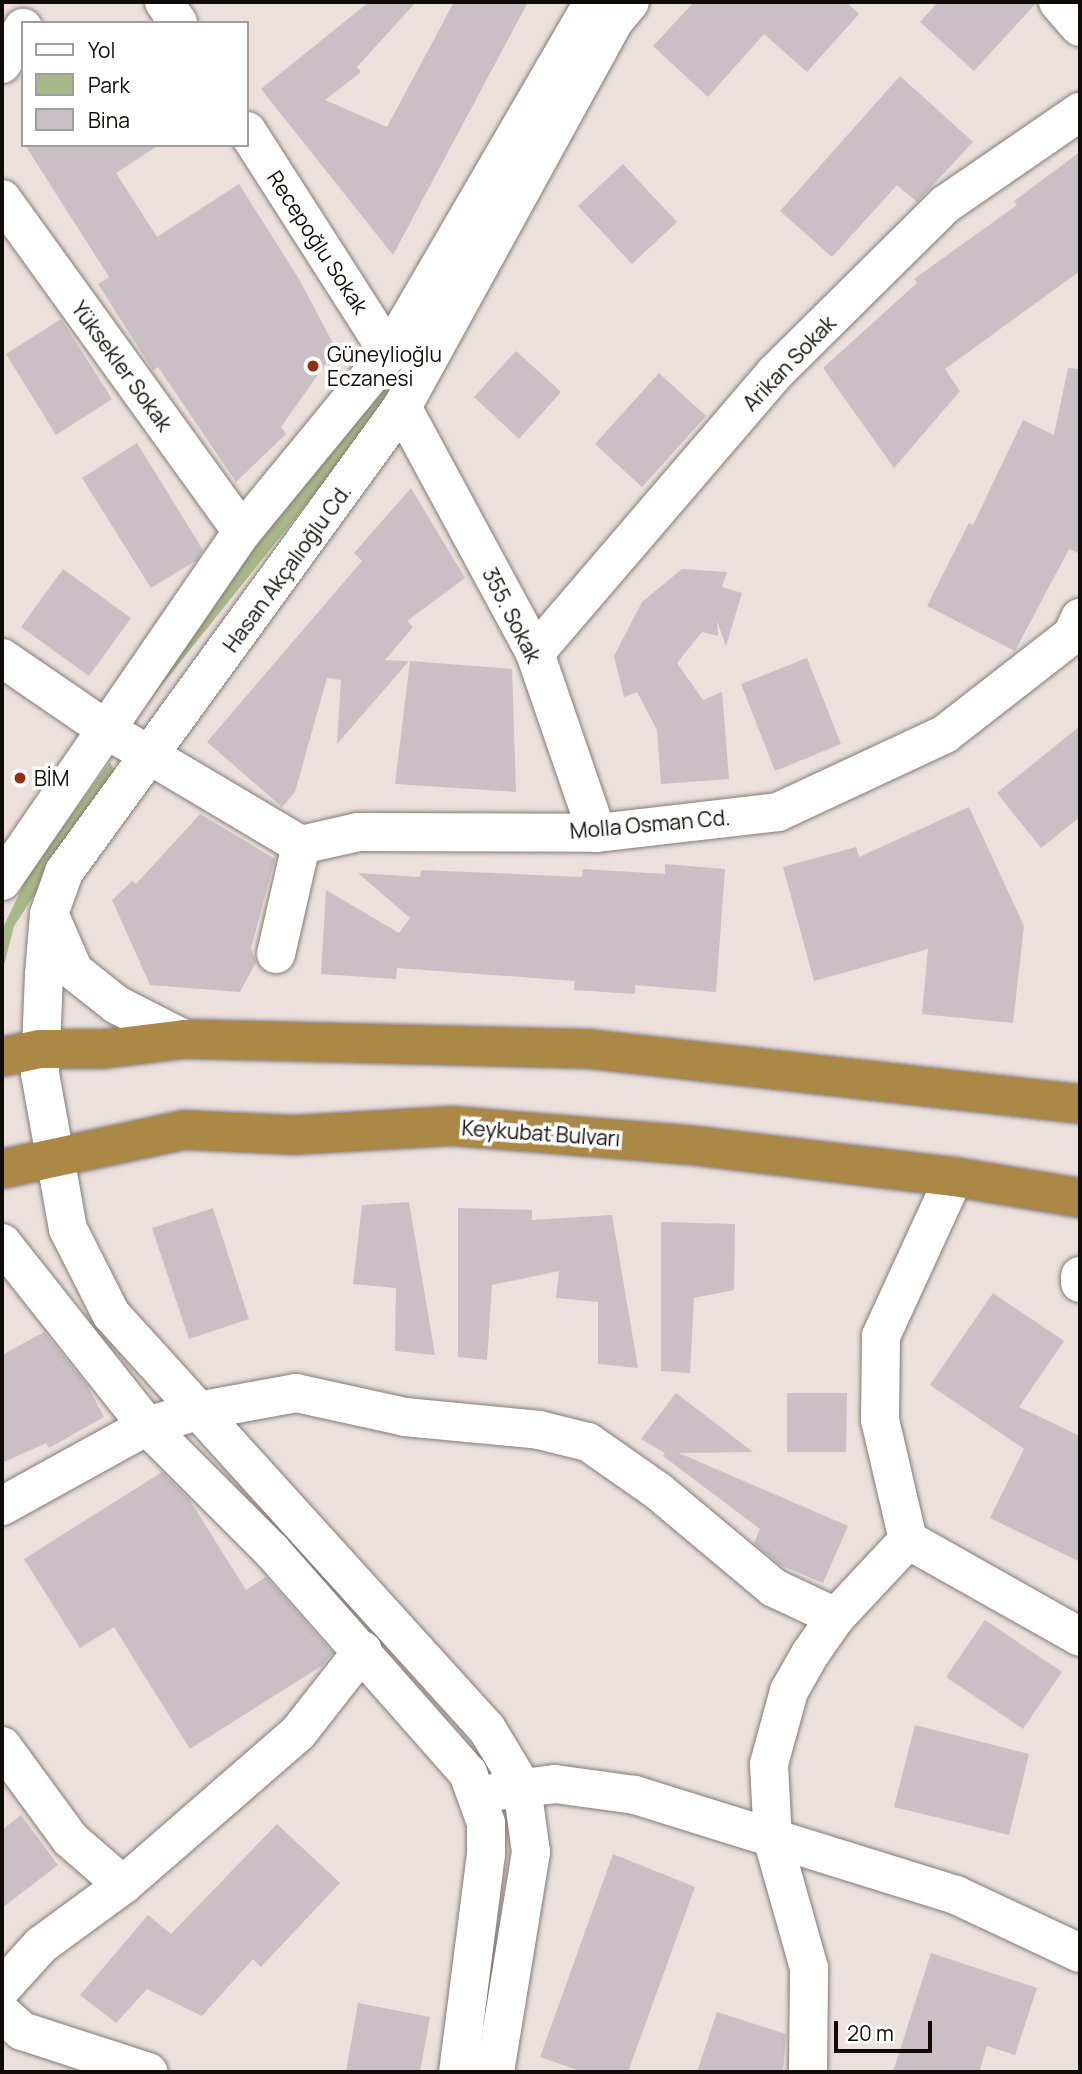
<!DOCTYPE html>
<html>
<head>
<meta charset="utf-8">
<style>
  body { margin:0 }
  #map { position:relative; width:1082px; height:2074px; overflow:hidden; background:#ebe0dc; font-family:Manrope,sans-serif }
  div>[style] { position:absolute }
  .green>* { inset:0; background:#a9b888 }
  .building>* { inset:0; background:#c9bfc4 }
  .roads { filter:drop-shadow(0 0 2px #847a76) drop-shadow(0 0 2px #847a76) }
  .minor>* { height:38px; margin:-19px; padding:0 19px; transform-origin:19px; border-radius:19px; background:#fff }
  .highway>* { height:38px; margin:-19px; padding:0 19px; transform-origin:19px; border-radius:19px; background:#ac8847 }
  .dots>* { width:19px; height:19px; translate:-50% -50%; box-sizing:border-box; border:4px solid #fff; border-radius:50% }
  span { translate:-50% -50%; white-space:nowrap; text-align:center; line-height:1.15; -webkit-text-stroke:7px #fff; paint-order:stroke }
  .street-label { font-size:21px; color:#0e0b09 }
  .poi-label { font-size:21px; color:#0e0b09 }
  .left { translate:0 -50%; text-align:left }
  .frame { position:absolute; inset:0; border:4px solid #0e0b09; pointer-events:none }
  .legend { position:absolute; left:21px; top:21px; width:228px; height:126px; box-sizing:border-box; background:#fff; border:2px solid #9f9d9d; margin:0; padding:9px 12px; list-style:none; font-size:21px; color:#0e0b09 }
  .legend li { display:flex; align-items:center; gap:14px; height:35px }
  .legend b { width:35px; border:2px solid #9f9d9d }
  .scale { position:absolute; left:834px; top:2021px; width:98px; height:32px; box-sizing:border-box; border:4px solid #0e0b09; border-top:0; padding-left:9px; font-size:21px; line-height:24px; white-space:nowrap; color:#0e0b09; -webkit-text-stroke:5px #fff; paint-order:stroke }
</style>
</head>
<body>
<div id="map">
  <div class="green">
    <div style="clip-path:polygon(591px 25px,393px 396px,141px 711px,131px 703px,383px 387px)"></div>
    <div style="clip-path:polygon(110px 762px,115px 772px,14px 926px,4px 965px,2px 1019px,2px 930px,28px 875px)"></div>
  </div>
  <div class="building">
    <div style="clip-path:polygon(369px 2px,416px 2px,357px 67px,361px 72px,325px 100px,387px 127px,454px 2px,528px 2px,393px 255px,261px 89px)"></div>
    <div style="clip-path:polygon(694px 2px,846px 2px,859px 14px,807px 72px,764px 34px,708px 97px,653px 46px)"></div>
    <div style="clip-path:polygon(938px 2px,1037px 2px,974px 71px,920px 22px)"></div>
    <div style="clip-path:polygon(900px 76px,973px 142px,917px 202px,897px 185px,832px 257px,780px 211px)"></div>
    <div style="clip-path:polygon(25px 145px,159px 145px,116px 173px,157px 237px,239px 184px,299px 279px,336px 349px,281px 427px,286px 434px,236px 482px,158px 367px,153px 370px,98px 284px,109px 277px)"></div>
    <div style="clip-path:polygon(1080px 152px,1080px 271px,945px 369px,960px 391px,894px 468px,823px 368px,917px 283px,914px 279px,1017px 205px,1014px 201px)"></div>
    <div style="clip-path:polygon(623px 164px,677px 222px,632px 264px,578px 206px)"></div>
    <div style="clip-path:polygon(61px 319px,112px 399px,56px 435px,6px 354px)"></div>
    <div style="clip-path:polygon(516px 351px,561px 392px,519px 439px,474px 397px)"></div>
    <div style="clip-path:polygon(1068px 368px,1080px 369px,1080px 554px,1069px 549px,1015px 651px,927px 606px,969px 523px,973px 525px,1023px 420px,1054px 435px)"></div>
    <div style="clip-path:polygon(659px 373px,706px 416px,642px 487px,595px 444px)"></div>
    <div style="clip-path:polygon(137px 443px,203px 550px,197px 560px,151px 588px,82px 478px)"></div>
    <div style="clip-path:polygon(411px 488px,465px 578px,407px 621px,413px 627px,385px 660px,409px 661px,337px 744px,341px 680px,327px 678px,295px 792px,282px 807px,207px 742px,362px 561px,354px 553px)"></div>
    <div style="clip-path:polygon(63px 569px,131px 618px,89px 676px,21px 627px)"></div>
    <div style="clip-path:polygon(682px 569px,727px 572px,722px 587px,742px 593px,726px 646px,717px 621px,718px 636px,702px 632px,677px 663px,703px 700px,722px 692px,729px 779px,661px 784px,657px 730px,637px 692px,624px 697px,614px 656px,642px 602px)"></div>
    <div style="clip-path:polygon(807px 658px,841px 744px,775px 771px,741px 684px)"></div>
    <div style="clip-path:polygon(410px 661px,512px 669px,516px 792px,395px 784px)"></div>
    <div style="clip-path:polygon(1080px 726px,1080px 817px,1041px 848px,997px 793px)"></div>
    <div style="clip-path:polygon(969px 807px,1024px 926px,1013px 1023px,922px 1014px,928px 949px,814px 981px,783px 867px,856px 847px,859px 857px)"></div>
    <div style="clip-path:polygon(200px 814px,275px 859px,251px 948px,256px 962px,240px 992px,150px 985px,112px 900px,132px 881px,136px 884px)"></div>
    <div style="clip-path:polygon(665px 864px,725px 869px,716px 992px,635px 985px,635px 994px,574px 990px,575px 981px,397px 968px,396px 979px,321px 974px,326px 890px,399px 933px,410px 918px,358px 873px,420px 877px,421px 870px,582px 877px,583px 869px,665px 874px)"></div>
    <div style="clip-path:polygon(409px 1202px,435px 1355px,395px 1351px,396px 1288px,353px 1284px,362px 1205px)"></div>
    <div style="clip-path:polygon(213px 1208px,249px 1319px,189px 1339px,152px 1228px)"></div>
    <div style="clip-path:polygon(458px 1208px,532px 1210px,532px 1220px,612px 1215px,638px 1368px,598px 1364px,598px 1302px,556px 1298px,559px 1271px,492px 1285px,487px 1360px,458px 1357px)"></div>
    <div style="clip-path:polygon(661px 1222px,735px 1224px,734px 1290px,694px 1298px,690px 1373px,661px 1371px)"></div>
    <div style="clip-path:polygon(993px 1293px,1064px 1341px,1019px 1407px,1080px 1436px,1080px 1562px,990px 1518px,1024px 1449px,930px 1385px)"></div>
    <div style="clip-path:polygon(44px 1332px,87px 1385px,104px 1417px,49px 1448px,46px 1443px,2px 1463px,2px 1355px)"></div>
    <div style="clip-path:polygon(676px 1393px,753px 1452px,679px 1453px,848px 1526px,823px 1583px,780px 1565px,754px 1543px,760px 1529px,663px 1456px,665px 1453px,641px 1439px)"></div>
    <div style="clip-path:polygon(787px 1393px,847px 1393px,846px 1452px,787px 1452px)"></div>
    <div style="clip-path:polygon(162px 1472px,189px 1499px,246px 1590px,266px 1577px,333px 1653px,323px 1665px,190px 1749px,114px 1627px,80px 1648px,24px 1559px)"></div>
    <div style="clip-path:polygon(985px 1620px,1062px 1672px,1023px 1729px,946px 1677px)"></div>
    <div style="clip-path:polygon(915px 1725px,1029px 1754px,1009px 1835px,894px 1807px)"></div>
    <div style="clip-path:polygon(21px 1815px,58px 1865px,2px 1908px,2px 1830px)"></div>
    <div style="clip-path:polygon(277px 1824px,340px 1883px,261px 1967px,253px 1959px,202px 2016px,147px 1989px,116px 2023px,80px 1995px,148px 1915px,171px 1934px)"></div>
    <div style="clip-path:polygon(613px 1854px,695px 1887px,628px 2072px,583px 2072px,540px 2057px)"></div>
    <div style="clip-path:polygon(931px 1953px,1037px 1988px,1015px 2055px,987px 2046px,979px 2072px,893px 2072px)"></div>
    <div style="clip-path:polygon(358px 2003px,430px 2017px,420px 2072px,346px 2072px)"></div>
    <div style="clip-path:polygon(717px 2012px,786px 2034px,783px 2072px,697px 2072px)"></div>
  </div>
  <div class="roads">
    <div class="minor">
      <div style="left:164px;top:2px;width:25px;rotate:56deg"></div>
      <div style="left:1058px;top:2px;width:33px;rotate:49deg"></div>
      <div style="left:2px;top:64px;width:42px;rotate:-59.7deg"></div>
      <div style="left:247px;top:131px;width:264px;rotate:57.4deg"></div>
      <div style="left:2px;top:199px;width:410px;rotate:54.2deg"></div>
      <div style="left:402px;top:407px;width:280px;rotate:61.6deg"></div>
      <div style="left:535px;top:653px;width:190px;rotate:71deg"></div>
      <div style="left:535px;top:653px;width:369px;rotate:-49.4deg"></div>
      <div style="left:775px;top:373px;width:240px;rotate:-44.7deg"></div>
      <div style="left:946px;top:204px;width:163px;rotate:-34.5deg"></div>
      <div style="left:2px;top:658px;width:127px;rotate:34.4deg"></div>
      <div style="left:107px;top:730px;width:226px;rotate:30.7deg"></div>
      <div style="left:301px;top:845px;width:58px;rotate:-12.8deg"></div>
      <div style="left:358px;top:832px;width:239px;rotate:0.2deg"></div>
      <div style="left:597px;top:833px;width:182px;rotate:-6.6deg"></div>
      <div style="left:778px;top:812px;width:184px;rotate:-25deg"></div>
      <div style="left:945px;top:734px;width:161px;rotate:-37.9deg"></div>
      <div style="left:1072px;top:635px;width:19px;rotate:-65deg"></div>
      <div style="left:2px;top:881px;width:424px;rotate:-55.5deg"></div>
      <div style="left:242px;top:532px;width:232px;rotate:-50.6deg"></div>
      <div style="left:389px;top:353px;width:406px;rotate:-59.8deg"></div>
      <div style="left:51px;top:918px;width:58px;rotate:66.5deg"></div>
      <div style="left:74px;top:971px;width:55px;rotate:38.3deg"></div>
      <div style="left:117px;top:1005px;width:75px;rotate:26.9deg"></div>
      <div style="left:276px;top:954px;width:112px;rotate:-77.1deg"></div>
      <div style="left:2px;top:1243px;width:233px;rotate:51.6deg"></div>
      <div style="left:147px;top:1426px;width:177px;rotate:45deg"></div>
      <div style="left:272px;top:1551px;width:296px;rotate:48.6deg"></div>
      <div style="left:468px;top:1773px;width:53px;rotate:70.2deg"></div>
      <div style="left:486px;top:1823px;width:31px;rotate:90deg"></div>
      <div style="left:486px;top:1854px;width:220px;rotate:97.3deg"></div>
      <div style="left:1080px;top:1276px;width:7px;rotate:90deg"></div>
      <div style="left:2px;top:1506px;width:166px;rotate:-28.9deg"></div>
      <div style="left:147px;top:1426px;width:53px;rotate:-16.4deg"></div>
      <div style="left:198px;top:1411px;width:100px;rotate:-10.4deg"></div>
      <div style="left:296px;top:1393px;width:112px;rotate:12.4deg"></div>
      <div style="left:405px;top:1417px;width:135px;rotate:5.5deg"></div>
      <div style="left:539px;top:1430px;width:50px;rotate:13.8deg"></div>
      <div style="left:588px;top:1442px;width:85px;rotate:35deg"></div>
      <div style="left:658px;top:1491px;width:151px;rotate:39.9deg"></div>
      <div style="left:774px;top:1588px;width:68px;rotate:25.1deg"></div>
      <div style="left:908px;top:1540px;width:197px;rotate:29.4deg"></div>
      <div style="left:2px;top:1746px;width:115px;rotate:53.8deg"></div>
      <div style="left:70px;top:1839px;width:70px;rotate:41deg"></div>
      <div style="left:499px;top:1791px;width:56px;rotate:-7.1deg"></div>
      <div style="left:555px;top:1784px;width:81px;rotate:7.8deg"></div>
      <div style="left:635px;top:1795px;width:336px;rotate:17.3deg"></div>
      <div style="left:956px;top:1895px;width:137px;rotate:25.1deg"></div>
      <div style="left:2px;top:1988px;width:58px;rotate:-47.8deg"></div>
      <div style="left:41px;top:1945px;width:102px;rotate:-36.2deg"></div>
      <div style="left:123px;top:1885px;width:232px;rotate:-41deg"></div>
      <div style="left:298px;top:1733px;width:105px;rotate:-51.9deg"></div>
      <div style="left:2px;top:2013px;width:27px;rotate:42deg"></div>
      <div style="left:22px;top:2031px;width:133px;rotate:18deg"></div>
      <div style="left:495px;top:2072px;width:223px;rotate:-80.7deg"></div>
      <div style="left:531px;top:1852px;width:66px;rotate:-97.9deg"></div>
      <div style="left:522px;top:1787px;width:68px;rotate:-121.1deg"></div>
      <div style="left:487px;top:1729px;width:560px;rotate:-132.18deg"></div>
      <div style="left:111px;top:1314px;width:95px;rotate:-116.8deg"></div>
      <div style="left:68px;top:1229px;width:158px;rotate:-100.2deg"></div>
      <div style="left:40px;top:1074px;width:99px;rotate:-87.7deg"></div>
      <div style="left:44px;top:975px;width:61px;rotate:-85.3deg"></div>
      <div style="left:49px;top:914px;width:45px;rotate:-70.3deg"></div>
      <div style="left:64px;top:872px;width:575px;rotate:-53.99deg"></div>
      <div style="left:402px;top:407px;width:442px;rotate:-61.2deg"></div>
      <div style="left:615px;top:20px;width:23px;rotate:-50deg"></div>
      <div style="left:808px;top:2072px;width:104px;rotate:-89.4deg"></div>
      <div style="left:809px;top:1968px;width:132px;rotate:-105.8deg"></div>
      <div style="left:773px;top:1841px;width:77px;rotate:-93deg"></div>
      <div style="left:769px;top:1764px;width:76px;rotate:-74.7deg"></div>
      <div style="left:789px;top:1691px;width:43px;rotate:-60.4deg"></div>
      <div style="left:810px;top:1654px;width:45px;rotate:-54.9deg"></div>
      <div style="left:836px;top:1617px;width:105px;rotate:-46.9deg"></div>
      <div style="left:908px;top:1540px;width:123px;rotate:-103.1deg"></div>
      <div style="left:880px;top:1420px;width:84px;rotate:-89.3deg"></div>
      <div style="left:881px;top:1336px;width:175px;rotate:-65.3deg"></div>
    </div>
    <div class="highway">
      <div style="left:2px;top:1057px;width:39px;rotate:-12deg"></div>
      <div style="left:40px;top:1049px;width:63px"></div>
      <div style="left:103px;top:1049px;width:82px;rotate:-7deg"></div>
      <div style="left:184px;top:1039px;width:405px;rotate:1.4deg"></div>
      <div style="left:589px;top:1049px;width:494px;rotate:6.4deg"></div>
      <div style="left:2px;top:1169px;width:186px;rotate:-12.1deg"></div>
      <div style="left:184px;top:1130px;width:111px;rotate:2.6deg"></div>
      <div style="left:295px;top:1135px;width:157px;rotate:-3.3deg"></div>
      <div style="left:452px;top:1126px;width:238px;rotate:4.6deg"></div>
      <div style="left:689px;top:1145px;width:267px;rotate:6.9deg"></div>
      <div style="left:954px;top:1177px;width:128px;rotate:9.5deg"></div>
    </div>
  </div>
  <div class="dots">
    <div style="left:313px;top:366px;background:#962e11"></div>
    <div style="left:20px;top:778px;background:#962e11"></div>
  </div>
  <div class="street-label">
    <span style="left:318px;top:242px;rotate:57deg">Recepoğlu Sokak</span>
    <span style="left:789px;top:363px;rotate:-46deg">Arikan Sokak</span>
    <span style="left:122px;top:366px;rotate:54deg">Yüksekler Sokak</span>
    <span style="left:287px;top:568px;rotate:-54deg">Hasan Akçalıoğlu Cd.</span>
    <span style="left:512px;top:615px;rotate:63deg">355. Sokak</span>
    <span style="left:650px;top:824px;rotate:-5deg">Molla Osman Cd.</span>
    <span style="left:541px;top:1133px;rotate:4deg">Keykubat Bulvarı</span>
  </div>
  <div class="poi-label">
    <span class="left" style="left:327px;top:366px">Güneylioğlu<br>Eczanesi</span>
    <span class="left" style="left:34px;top:778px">BİM</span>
  </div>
  <div class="frame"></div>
  <ul class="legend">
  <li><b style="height:9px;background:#fff"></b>Yol</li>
  <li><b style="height:19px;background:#a9b888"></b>Park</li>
  <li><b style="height:19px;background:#c9bfc4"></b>Bina</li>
  </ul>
  <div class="scale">20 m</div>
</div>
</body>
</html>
